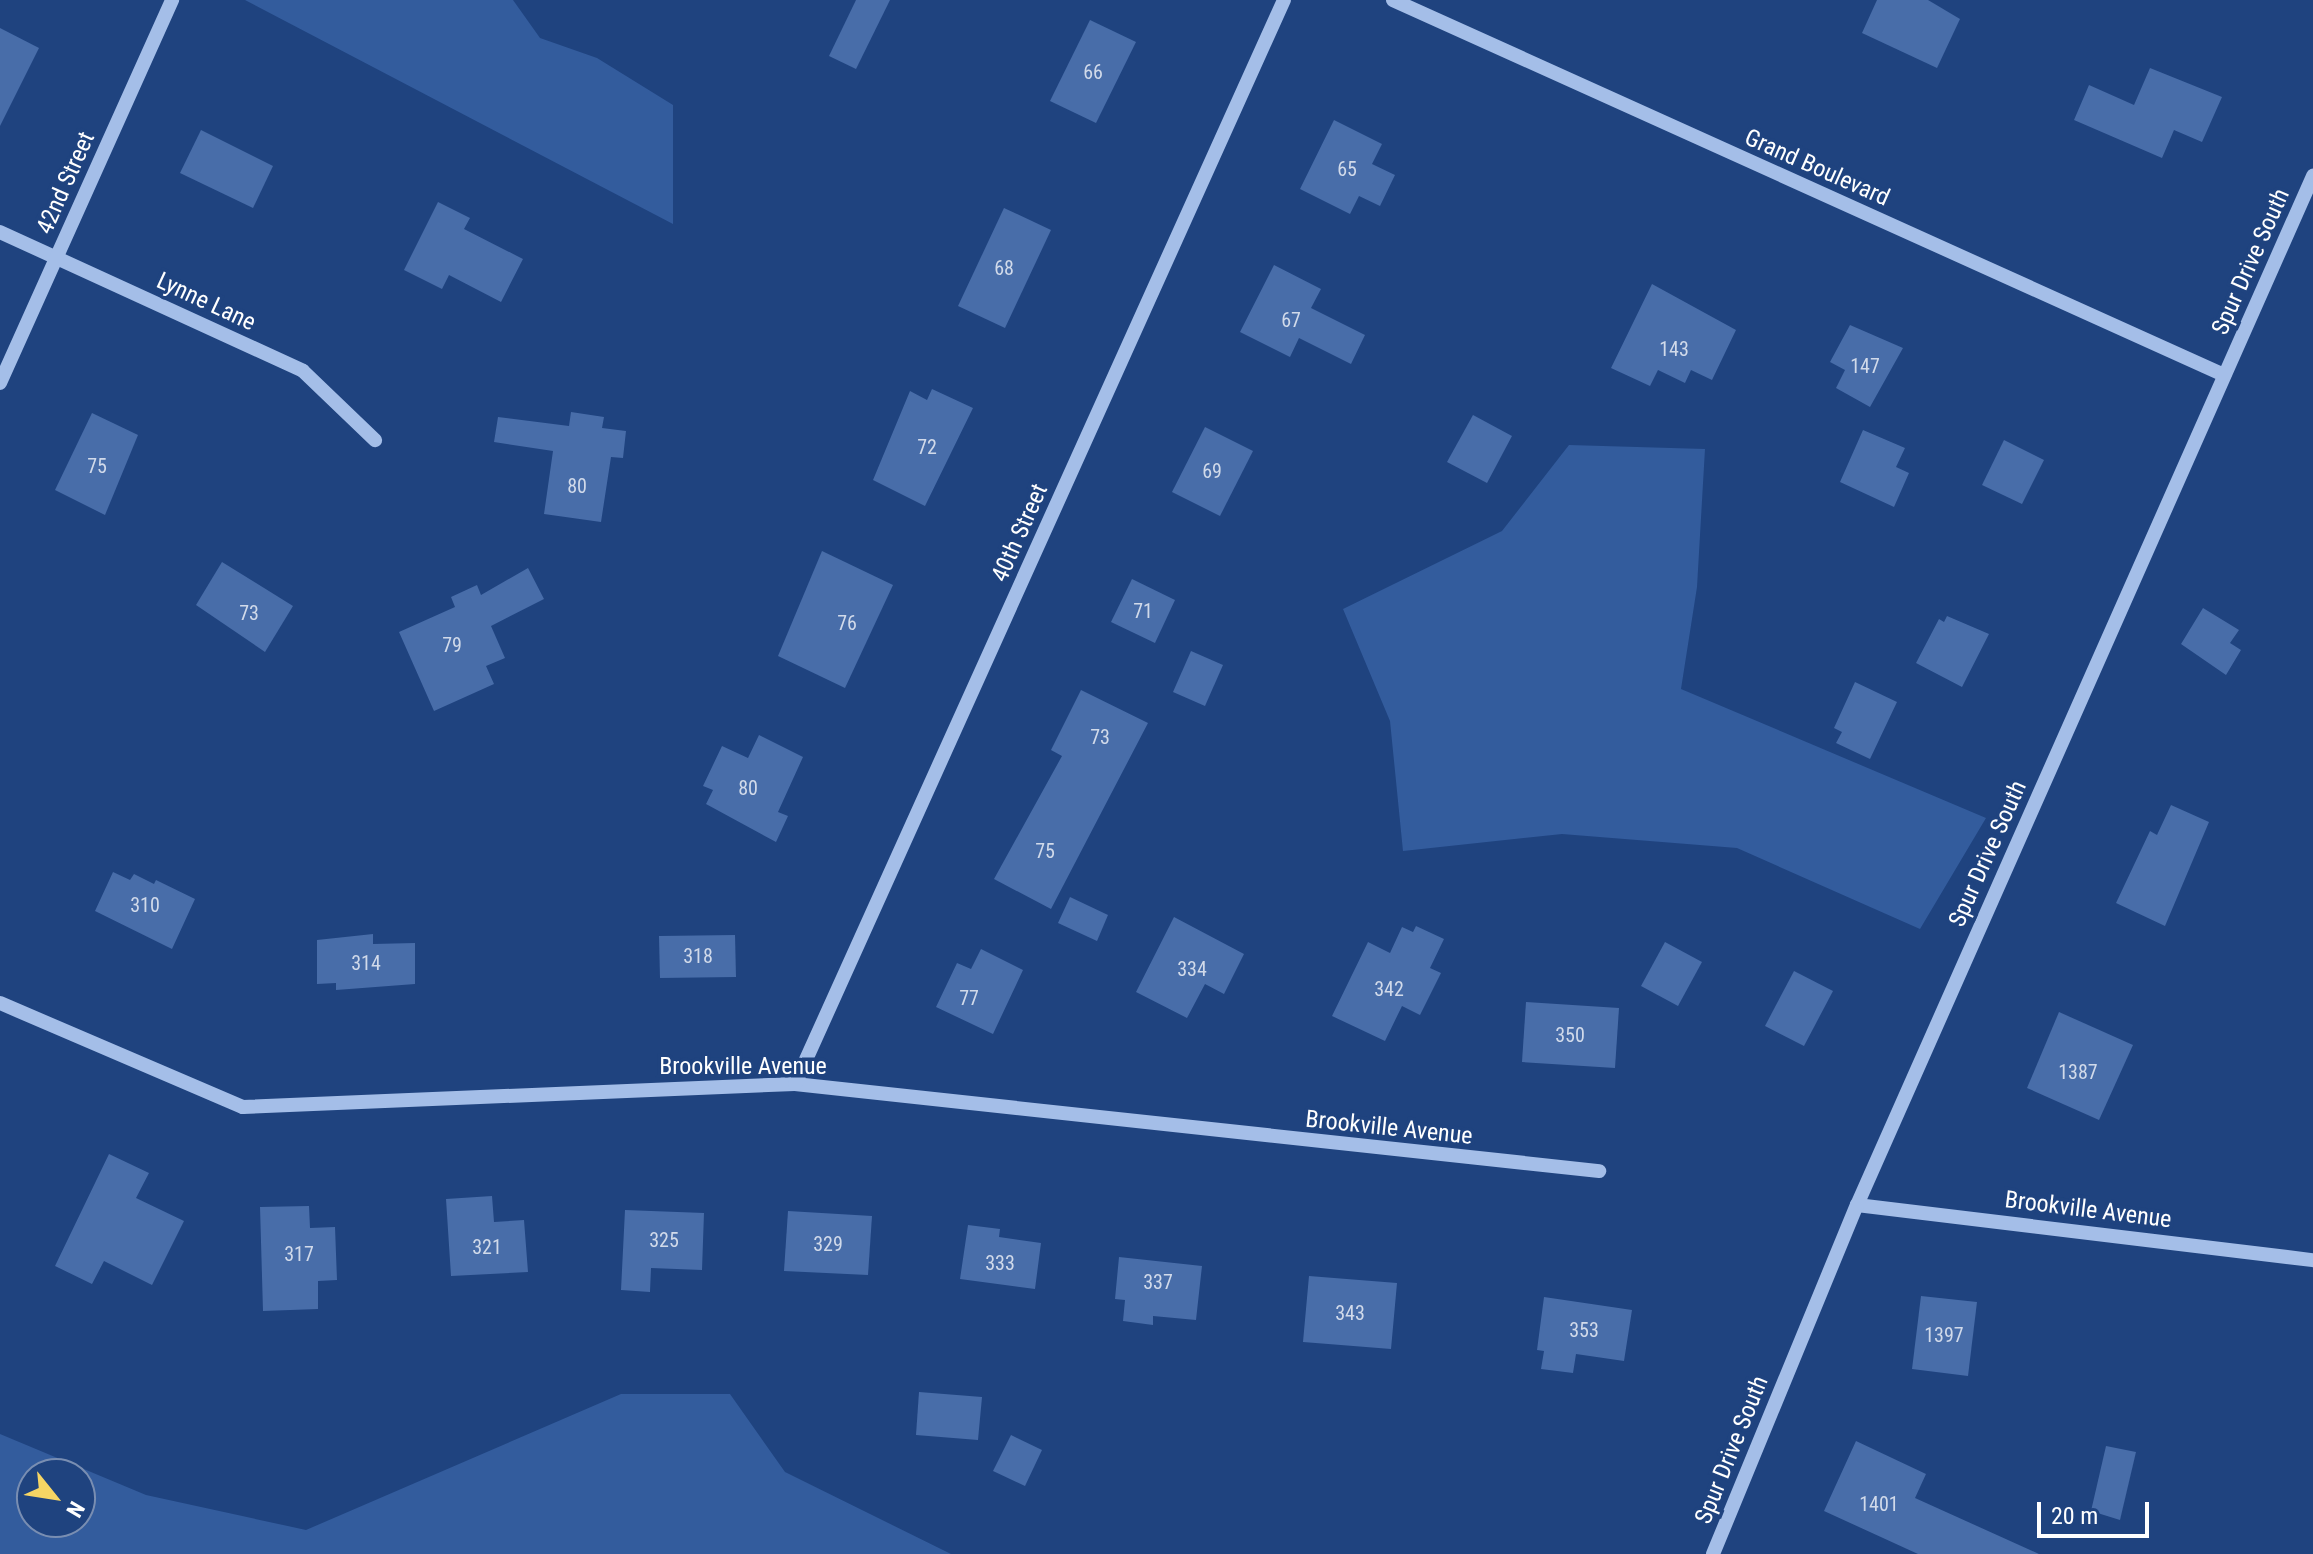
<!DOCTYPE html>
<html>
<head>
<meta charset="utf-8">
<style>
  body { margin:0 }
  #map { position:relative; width:2313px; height:1554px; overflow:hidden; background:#1f437f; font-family:"Roboto Condensed",sans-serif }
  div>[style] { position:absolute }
  .green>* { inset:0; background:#335c9d }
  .building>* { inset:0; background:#486da9 }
  .minor>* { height:14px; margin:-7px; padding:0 7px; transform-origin:7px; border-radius:7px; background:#a4bee8 }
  span { translate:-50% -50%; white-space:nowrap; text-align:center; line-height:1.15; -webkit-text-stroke:7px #1f437f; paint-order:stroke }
  .number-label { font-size:20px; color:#d1daea }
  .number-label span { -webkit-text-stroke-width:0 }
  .street-label { font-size:24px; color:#fff }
  .north { position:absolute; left:16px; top:1458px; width:80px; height:80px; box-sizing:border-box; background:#1f437f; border:2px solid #798eb2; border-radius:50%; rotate:120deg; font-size:22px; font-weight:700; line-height:32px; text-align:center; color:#fff }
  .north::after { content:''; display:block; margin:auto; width:28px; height:36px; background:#f6d564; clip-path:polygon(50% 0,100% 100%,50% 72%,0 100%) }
  .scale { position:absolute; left:2037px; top:1502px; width:112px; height:36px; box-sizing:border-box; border:4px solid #fff; border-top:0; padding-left:10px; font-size:24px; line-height:28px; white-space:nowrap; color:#fff; -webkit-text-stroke:6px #1f437f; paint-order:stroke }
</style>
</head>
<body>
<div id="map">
  <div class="green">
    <div style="clip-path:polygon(245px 0,513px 0,540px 38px,597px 58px,673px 105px,673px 224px)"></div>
    <div style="clip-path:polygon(1569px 445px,1705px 449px,1697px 587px,1681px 689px,1986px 818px,1920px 929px,1737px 848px,1562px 834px,1403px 851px,1390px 721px,1343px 609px,1502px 531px)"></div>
    <div style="clip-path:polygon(evenodd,621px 1394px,730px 1394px,785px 1472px,951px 1554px,0 1554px,0 1434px,146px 1495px,306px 1530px,621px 1394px,32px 1474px,80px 1474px,80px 1522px,32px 1522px,32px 1474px)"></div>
  </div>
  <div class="building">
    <div style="clip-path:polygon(856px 0,890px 0,856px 69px,829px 56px)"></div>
    <div style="clip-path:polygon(1877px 0,1928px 0,1960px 19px,1937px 68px,1862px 33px)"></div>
    <div style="clip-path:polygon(1090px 20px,1136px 42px,1096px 123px,1050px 101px)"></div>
    <div style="clip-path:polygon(0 28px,39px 48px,0 126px)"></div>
    <div style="clip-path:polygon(2150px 68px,2222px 97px,2202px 142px,2174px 130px,2162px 158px,2074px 120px,2089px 85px,2134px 105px)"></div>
    <div style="clip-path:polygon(1334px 120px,1382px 144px,1372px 164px,1395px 175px,1380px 206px,1359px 196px,1350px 214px,1300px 189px)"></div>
    <div style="clip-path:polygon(201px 130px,273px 166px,253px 208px,180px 173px)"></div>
    <div style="clip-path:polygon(438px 202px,470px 218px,464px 229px,523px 259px,501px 302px,449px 275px,442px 289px,404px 270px)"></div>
    <div style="clip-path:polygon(1004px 208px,1051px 230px,1005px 328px,958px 306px)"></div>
    <div style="clip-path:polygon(1274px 265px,1321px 289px,1311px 308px,1365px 335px,1351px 364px,1299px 338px,1290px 357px,1240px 332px)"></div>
    <div style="clip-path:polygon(1652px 284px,1736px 330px,1712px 380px,1691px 370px,1685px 383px,1658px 370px,1650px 386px,1611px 368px)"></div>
    <div style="clip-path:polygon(1850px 325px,1903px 348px,1870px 407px,1836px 388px,1845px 370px,1830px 362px)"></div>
    <div style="clip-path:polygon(932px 389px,973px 408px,925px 506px,873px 480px,910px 391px,927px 400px)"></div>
    <div style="clip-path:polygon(571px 412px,604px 417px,602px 428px,626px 431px,623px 458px,611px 457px,601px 522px,544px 514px,553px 451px,494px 442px,498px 417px,569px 426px)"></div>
    <div style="clip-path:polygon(92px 413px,138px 435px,105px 515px,55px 490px)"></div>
    <div style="clip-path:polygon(1473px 415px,1512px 436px,1487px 483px,1447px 462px)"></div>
    <div style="clip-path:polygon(1205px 427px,1253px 451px,1220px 516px,1172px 492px)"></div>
    <div style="clip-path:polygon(1863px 430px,1905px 448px,1896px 467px,1909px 473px,1894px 507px,1840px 482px)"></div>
    <div style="clip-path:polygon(2004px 440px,2044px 460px,2022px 504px,1982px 485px)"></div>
    <div style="clip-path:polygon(822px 551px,893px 585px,845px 688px,778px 656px)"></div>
    <div style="clip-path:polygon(222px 562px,293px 606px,265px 652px,196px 605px)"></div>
    <div style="clip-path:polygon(528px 568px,544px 599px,491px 626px,505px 658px,486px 666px,494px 684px,434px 711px,399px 632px,455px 607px,451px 597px,477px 585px,481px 595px)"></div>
    <div style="clip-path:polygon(1132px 579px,1175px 600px,1155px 643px,1111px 622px)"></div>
    <div style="clip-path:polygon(2203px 608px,2239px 630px,2230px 643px,2241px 650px,2226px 675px,2181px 644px)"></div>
    <div style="clip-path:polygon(1947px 616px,1989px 634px,1962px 687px,1916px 663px,1939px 619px,1944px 622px)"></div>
    <div style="clip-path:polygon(1191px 651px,1223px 665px,1205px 706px,1173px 692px)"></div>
    <div style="clip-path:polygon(1855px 682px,1897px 702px,1870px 759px,1836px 743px,1842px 732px,1834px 728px)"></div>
    <div style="clip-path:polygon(1081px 690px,1148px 723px,1051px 909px,994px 879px,1062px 756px,1051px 750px)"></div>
    <div style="clip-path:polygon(759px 735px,803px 757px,778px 812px,788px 816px,776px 842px,706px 804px,713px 790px,703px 786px,722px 746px,748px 758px)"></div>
    <div style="clip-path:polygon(2171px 805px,2209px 822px,2165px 926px,2116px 903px,2150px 831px,2157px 835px)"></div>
    <div style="clip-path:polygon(113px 872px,130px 880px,134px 874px,154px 884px,156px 880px,195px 899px,172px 949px,95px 911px)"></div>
    <div style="clip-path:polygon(1070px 897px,1108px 915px,1097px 941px,1058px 923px)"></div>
    <div style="clip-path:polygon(1174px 917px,1244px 954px,1224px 994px,1205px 984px,1187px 1018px,1136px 992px)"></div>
    <div style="clip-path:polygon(1416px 926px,1444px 939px,1430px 968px,1441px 973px,1420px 1015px,1402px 1006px,1385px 1041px,1332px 1016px,1368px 942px,1390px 953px,1402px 927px,1413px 932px)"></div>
    <div style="clip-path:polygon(373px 934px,373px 944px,415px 943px,415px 984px,336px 990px,336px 983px,317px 984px,317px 940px)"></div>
    <div style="clip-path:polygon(735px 935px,736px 977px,660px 978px,659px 936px)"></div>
    <div style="clip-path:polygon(1665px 942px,1702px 962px,1678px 1006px,1641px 986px)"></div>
    <div style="clip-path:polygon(981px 949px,1023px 970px,993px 1034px,936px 1007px,957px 963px,971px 969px)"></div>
    <div style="clip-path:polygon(1794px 971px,1833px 991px,1804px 1046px,1765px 1026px)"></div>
    <div style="clip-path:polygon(1526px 1002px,1619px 1008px,1615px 1068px,1522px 1062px)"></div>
    <div style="clip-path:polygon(2059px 1012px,2133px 1045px,2099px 1120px,2027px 1088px)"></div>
    <div style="clip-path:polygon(109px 1154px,149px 1173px,136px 1198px,184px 1221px,152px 1285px,104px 1261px,92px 1284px,55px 1266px)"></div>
    <div style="clip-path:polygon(492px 1196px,494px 1222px,524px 1220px,528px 1272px,451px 1276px,446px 1199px)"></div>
    <div style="clip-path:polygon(309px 1206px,310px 1228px,335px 1227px,337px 1280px,318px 1281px,318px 1309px,263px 1311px,260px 1207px)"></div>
    <div style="clip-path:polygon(625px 1210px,704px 1213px,702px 1270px,651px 1268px,650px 1292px,621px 1290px)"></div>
    <div style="clip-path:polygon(788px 1211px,872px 1216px,868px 1275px,784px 1271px)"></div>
    <div style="clip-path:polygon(968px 1225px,1000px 1229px,999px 1237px,1041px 1243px,1035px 1289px,960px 1279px)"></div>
    <div style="clip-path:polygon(1119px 1257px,1202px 1266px,1196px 1320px,1153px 1316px,1153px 1325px,1123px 1321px,1125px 1300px,1115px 1299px)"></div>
    <div style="clip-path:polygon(1309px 1276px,1397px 1283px,1391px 1349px,1303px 1342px)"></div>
    <div style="clip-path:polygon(1921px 1296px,1977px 1302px,1968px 1376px,1912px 1369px)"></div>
    <div style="clip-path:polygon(1544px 1297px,1632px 1310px,1624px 1361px,1576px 1354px,1573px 1373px,1541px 1369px,1544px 1351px,1537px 1350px)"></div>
    <div style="clip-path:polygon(919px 1392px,982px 1397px,978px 1440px,916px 1435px)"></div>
    <div style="clip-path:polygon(1011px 1435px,1042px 1450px,1025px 1486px,993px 1471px)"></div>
    <div style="clip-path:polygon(1856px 1441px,1926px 1474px,1915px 1498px,2039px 1554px,1918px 1554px,1824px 1511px)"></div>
    <div style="clip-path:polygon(2106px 1446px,2136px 1452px,2120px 1520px,2091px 1511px)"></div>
  </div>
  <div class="minor">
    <div style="left:1393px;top:0;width:912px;rotate:24.29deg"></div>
    <div style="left:0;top:232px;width:333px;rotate:24.6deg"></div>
    <div style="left:303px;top:371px;width:100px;rotate:43.8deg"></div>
    <div style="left:0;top:383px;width:420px;rotate:-65.8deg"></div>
    <div style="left:0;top:1003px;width:264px;rotate:23.2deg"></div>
    <div style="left:243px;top:1107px;width:552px;rotate:-2.39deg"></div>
    <div style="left:795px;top:1084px;width:809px;rotate:6.18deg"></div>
    <div style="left:795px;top:1084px;width:1189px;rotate:-65.72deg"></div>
    <div style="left:1857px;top:1205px;width:459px;rotate:6.9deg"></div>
    <div style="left:1713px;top:1554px;width:378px;rotate:-67.6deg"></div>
    <div style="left:1857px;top:1205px;width:1126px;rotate:-66.1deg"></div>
  </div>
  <div class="number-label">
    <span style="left:1093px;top:72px">66</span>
    <span style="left:1347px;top:169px">65</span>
    <span style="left:1004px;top:268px">68</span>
    <span style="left:1291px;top:320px">67</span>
    <span style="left:1674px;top:349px">143</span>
    <span style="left:1865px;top:366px">147</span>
    <span style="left:927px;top:447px">72</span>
    <span style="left:97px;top:466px">75</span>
    <span style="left:1212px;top:471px">69</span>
    <span style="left:577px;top:486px">80</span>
    <span style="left:1143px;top:611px">71</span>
    <span style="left:249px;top:613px">73</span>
    <span style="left:847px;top:623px">76</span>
    <span style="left:452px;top:645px">79</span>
    <span style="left:1100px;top:737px">73</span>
    <span style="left:748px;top:788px">80</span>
    <span style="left:1045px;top:851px">75</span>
    <span style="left:145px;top:905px">310</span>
    <span style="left:698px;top:956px">318</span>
    <span style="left:366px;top:963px">314</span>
    <span style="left:1192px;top:969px">334</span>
    <span style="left:1389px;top:989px">342</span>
    <span style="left:969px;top:998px">77</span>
    <span style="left:1570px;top:1035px">350</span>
    <span style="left:2078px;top:1072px">1387</span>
    <span style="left:664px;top:1240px">325</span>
    <span style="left:828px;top:1244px">329</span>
    <span style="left:487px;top:1247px">321</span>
    <span style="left:299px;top:1254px">317</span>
    <span style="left:1000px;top:1263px">333</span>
    <span style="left:1158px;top:1282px">337</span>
    <span style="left:1350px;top:1313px">343</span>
    <span style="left:1584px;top:1330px">353</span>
    <span style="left:1944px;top:1335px">1397</span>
    <span style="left:1879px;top:1504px">1401</span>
  </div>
  <div class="street-label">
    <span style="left:1817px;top:168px;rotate:24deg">Grand Boulevard</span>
    <span style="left:66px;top:183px;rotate:-66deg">42nd Street</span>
    <span style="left:2251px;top:262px;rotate:-66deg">Spur Drive South</span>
    <span style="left:206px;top:302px;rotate:25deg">Lynne Lane</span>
    <span style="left:1020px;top:533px;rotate:-66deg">40th Street</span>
    <span style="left:1988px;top:854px;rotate:-66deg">Spur Drive South</span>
    <span style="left:743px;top:1067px">Brookville Avenue</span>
    <span style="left:1389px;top:1128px;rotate:6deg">Brookville Avenue</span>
    <span style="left:2088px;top:1210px;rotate:7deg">Brookville Avenue</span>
    <span style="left:1732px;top:1450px;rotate:-68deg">Spur Drive South</span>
  </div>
  <div class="north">N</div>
  <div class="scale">20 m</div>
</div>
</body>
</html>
